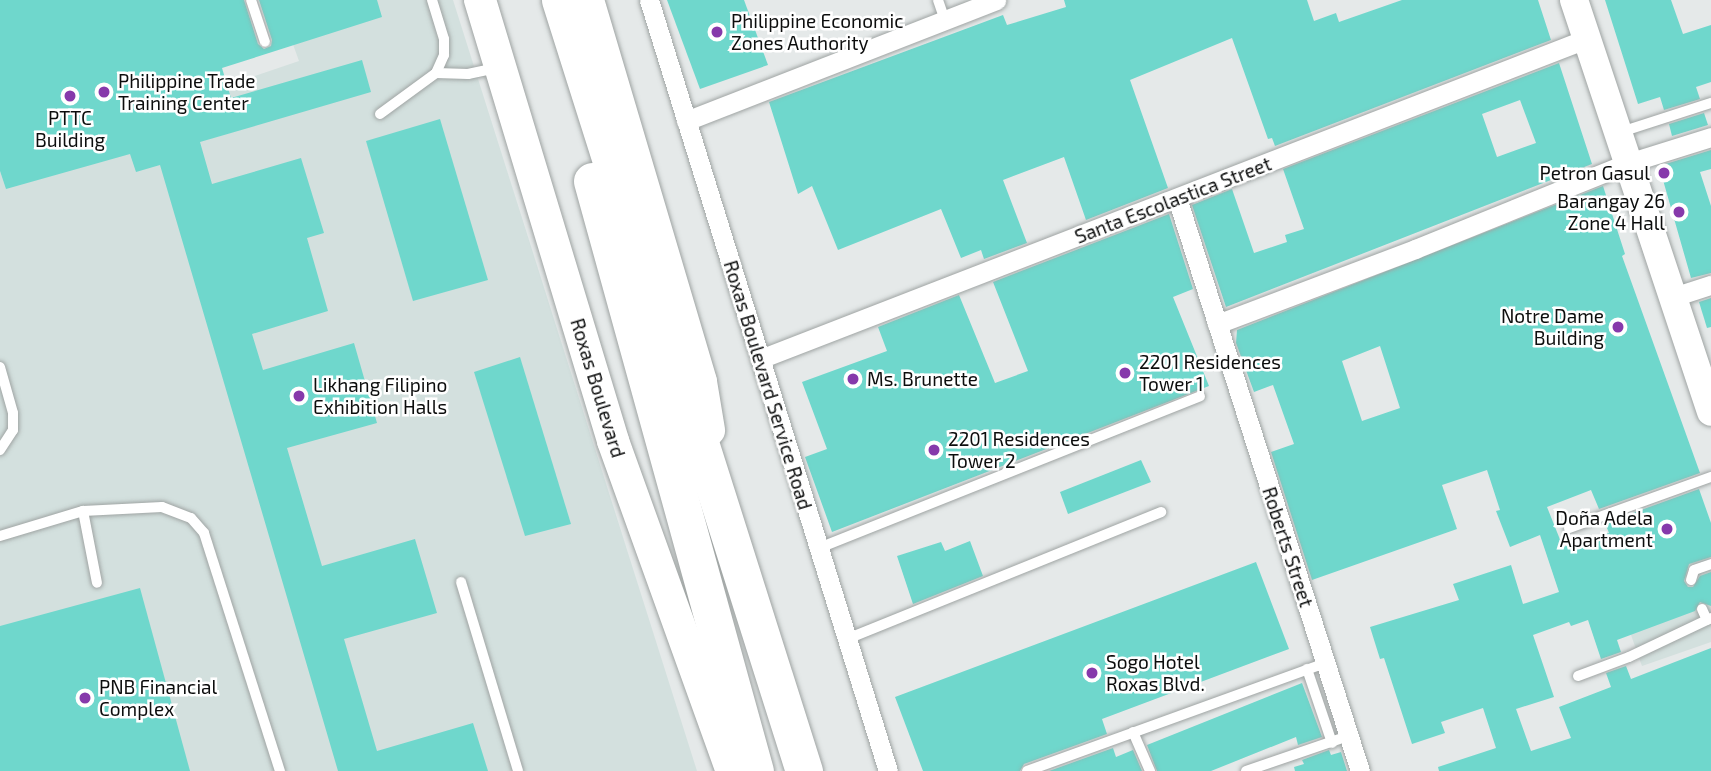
<!DOCTYPE html>
<html>
<head>
<meta charset="utf-8">
<style>
  body { margin:0 }
  #map { position:relative; width:1711px; height:771px; overflow:hidden; background:#e5e9e9; font-family:"Exo 2",sans-serif }
  div>[style] { position:absolute }
  .built>* { inset:0; background:#d3e0de }
  .building>* { inset:0; background:#6fd7cc }
  .roads { filter:drop-shadow(0 0 2px #9fa4a3) drop-shadow(0 0 2px #9fa4a3) }
  .lane>* { height:10px; margin:-5px; padding:0 5px; transform-origin:5px; border-radius:5px; background:#fff }
  .street>* { height:19px; margin:-9.5px; padding:0 9.5px; transform-origin:9.5px; border-radius:9.5px; background:#fff }
  .secondary>* { height:28px; margin:-14px; padding:0 14px; transform-origin:14px; border-radius:14px; background:#fff }
  .primary>* { height:32px; margin:-16px; padding:0 16px; transform-origin:16px; border-radius:16px; background:#fff }
  .highway>* { height:37px; margin:-18.5px; padding:0 18.5px; transform-origin:18.5px; border-radius:18.5px; background:#fff }
  .dots>* { width:19px; height:19px; translate:-50% -50%; box-sizing:border-box; border:4px solid #fff; border-radius:50% }
  span { translate:-50% -50%; white-space:nowrap; text-align:center; line-height:1.15; -webkit-text-stroke:5px #fff; paint-order:stroke }
  .poi-label { font-size:19px; color:#0c0d0d }
  .left { translate:0 -50%; text-align:left }
  .right { translate:-100% -50%; text-align:right }
  .street-label { font-size:19px; color:#0c0d0d }
</style>
</head>
<body>
<div id="map">
  <div class="built">
    <div style="clip-path:polygon(277px 0,453px 0,697px 771px,0 771px,0 171px,6px 188px,117px 123px,299px 61px)"></div>
    <div style="clip-path:polygon(1711px 546px,1711px 642px,1642px 666px,1612px 581px)"></div>
  </div>
  <div class="building">
    <div style="clip-path:polygon(0 0,244px 0,258px 44px,264px 49px,271px 46px,272px 40px,259px 0,377px 0,382px 17px,222px 68px,231px 98px,362px 60px,371px 92px,200px 142px,212px 184px,301px 158px,324px 233px,307px 238px,328px 311px,252px 334px,263px 370px,354px 343px,377px 423px,287px 448px,322px 566px,415px 539px,437px 613px,344px 639px,377px 751px,473px 723px,488px 771px,338px 771px,160px 165px,136px 172px,130px 154px,6px 189px,0 171px)"></div>
    <div style="clip-path:polygon(667px 0,744px 0,768px 65px,700px 89px)"></div>
    <div style="clip-path:polygon(1064px 0,1307px 0,1314px 21px,1336px 13px,1339px 22px,1402px 0,1538px 0,1551px 40px,1275px 146px,1272px 138px,1268px 139px,1232px 38px,1130px 80px,1168px 188px,1086px 220px,1064px 157px,1003px 180px,1027px 243px,984px 259px,981px 250px,961px 258px,941px 209px,838px 250px,812px 186px,798px 194px,769px 102px,1003px 15px,1007px 25px,1066px 7px)"></div>
    <div style="clip-path:polygon(1605px 0,1671px 0,1683px 34px,1711px 25px,1711px 82px,1696px 87px,1700px 99px,1664px 110px,1660px 97px,1638px 104px)"></div>
    <div style="clip-path:polygon(evenodd,1559px 63px,1592px 164px,1226px 307px,1192px 205px,1232px 189px,1254px 253px,1287px 242px,1285px 235px,1304px 229px,1283px 169px,1559px 63px,1520px 100px,1536px 143px,1497px 157px,1482px 114px,1520px 100px)"></div>
    <div style="clip-path:polygon(1704px 113px,1708px 125px,1672px 136px,1669px 124px)"></div>
    <div style="clip-path:polygon(440px 119px,488px 280px,413px 301px,366px 141px)"></div>
    <div style="clip-path:polygon(1711px 150px,1711px 169px,1700px 172px,1711px 206px,1711px 273px,1691px 278px,1659px 166px)"></div>
    <div style="clip-path:polygon(evenodd,1603px 186px,1625px 254px,1622px 256px,1700px 473px,1599px 509px,1591px 490px,1547px 507px,1563px 547px,1609px 533px,1605px 523px,1699px 489px,1711px 523px,1711px 557px,1689px 564px,1684px 581px,1688px 587px,1693px 587px,1700px 576px,1711px 572px,1711px 606px,1700px 602px,1695px 611px,1617px 640px,1621px 652px,1601px 659px,1588px 620px,1571px 626px,1569px 622px,1533px 635px,1554px 697px,1516px 709px,1531px 751px,1571px 738px,1559px 707px,1611px 687px,1606px 673px,1626px 666px,1631px 679px,1711px 648px,1711px 771px,1439px 771px,1438px 767px,1496px 748px,1483px 708px,1441px 722px,1445px 733px,1412px 744px,1384px 658px,1380px 659px,1370px 627px,1459px 600px,1453px 584px,1511px 565px,1523px 604px,1559px 592px,1540px 535px,1510px 547px,1496px 511px,1500px 510px,1487px 470px,1442px 485px,1457px 529px,1312px 580px,1271px 452px,1294px 444px,1273px 385px,1254px 392px,1236px 343px,1237px 330px,1603px 186px,1380px 346px,1400px 408px,1362px 421px,1342px 361px,1380px 346px)"></div>
    <div style="clip-path:polygon(1169px 214px,1193px 289px,1173px 297px,1209px 386px,832px 532px,805px 457px,827px 449px,802px 382px,887px 351px,878px 327px,959px 295px,995px 383px,1028px 371px,993px 282px)"></div>
    <div style="clip-path:polygon(1711px 298px,1711px 327px,1707px 328px,1699px 302px)"></div>
    <div style="clip-path:polygon(520px 357px,571px 524px,525px 536px,474px 372px)"></div>
    <div style="clip-path:polygon(1141px 460px,1151px 482px,1068px 514px,1060px 492px)"></div>
    <div style="clip-path:polygon(970px 541px,983px 576px,913px 604px,897px 556px,941px 542px,945px 551px)"></div>
    <div style="clip-path:polygon(1256px 562px,1289px 649px,1102px 719px,1107px 734px,1024px 764px,1020px 771px,923px 771px,895px 697px)"></div>
    <div style="clip-path:polygon(140px 588px,190px 771px,0 771px,0 626px)"></div>
    <div style="clip-path:polygon(1302px 683px,1322px 737px,1298px 745px,1296px 737px,1211px 771px,1157px 771px,1147px 745px)"></div>
    <div style="clip-path:polygon(1113px 748px,1116px 757px,1133px 750px,1142px 771px,1049px 771px)"></div>
    <div style="clip-path:polygon(1329px 750px,1331px 755px,1341px 752px,1347px 771px,1295px 771px,1294px 767px,1304px 764px,1302px 760px)"></div>
  </div>
  <div class="roads">
    <div class="lane">
      <div style="left:251px;top:0;width:44px;rotate:71.6deg"></div>
      <div style="left:938px;top:0;width:21px;rotate:71deg"></div>
      <div style="left:436px;top:73px;width:32px;rotate:2deg"></div>
      <div style="left:468px;top:74px;width:30px;rotate:-12deg"></div>
      <div style="left:380px;top:114px;width:69px;rotate:-36.2deg"></div>
      <div style="left:436px;top:73px;width:20px;rotate:-66deg"></div>
      <div style="left:444px;top:55px;width:16px;rotate:-90deg"></div>
      <div style="left:444px;top:39px;width:41px;rotate:-107.1deg"></div>
      <div style="left:1621px;top:132px;width:95px;rotate:-17.9deg"></div>
      <div style="left:0;top:367px;width:48px;rotate:74.2deg"></div>
      <div style="left:13px;top:413px;width:17px;rotate:90deg"></div>
      <div style="left:13px;top:430px;width:24px;rotate:123deg"></div>
      <div style="left:83px;top:511px;width:73px;rotate:79deg"></div>
      <div style="left:1569px;top:528px;width:151px;rotate:-19.8deg"></div>
      <div style="left:0;top:536px;width:87px;rotate:-16.8deg"></div>
      <div style="left:83px;top:511px;width:79px;rotate:-2.9deg"></div>
      <div style="left:162px;top:507px;width:31px;rotate:21deg"></div>
      <div style="left:191px;top:518px;width:20px;rotate:49deg"></div>
      <div style="left:204px;top:533px;width:250px;rotate:72.3deg"></div>
      <div style="left:819px;top:548px;width:410px;rotate:-21.7deg"></div>
      <div style="left:1691px;top:580px;width:10px;rotate:-73deg"></div>
      <div style="left:1694px;top:570px;width:18px;rotate:-19deg"></div>
      <div style="left:461px;top:582px;width:197px;rotate:73.2deg"></div>
      <div style="left:1702px;top:609px;width:12px;rotate:66deg"></div>
      <div style="left:847px;top:639px;width:339px;rotate:-22deg"></div>
      <div style="left:1307px;top:669px;width:78px;rotate:71.3deg"></div>
      <div style="left:1578px;top:676px;width:54px;rotate:-20.4deg"></div>
      <div style="left:1629px;top:657px;width:91px;rotate:-25.4deg"></div>
      <div style="left:1133px;top:732px;width:43px;rotate:66.4deg"></div>
      <div style="left:1027px;top:771px;width:317px;rotate:-19.9deg"></div>
      <div style="left:1246px;top:771px;width:108px;rotate:-18.9deg"></div>
    </div>
    <div class="street">
      <div style="left:649px;top:0;width:807px;rotate:72.78deg"></div>
      <div style="left:686px;top:121px;width:333px;rotate:-21.3deg"></div>
      <div style="left:1177px;top:198px;width:602px;rotate:72.29deg"></div>
      <div style="left:1673px;top:297px;width:40px;rotate:-18deg"></div>
      <div style="left:1217px;top:324px;width:212px;rotate:-20.7deg"></div>
      <div style="left:1415px;top:249px;width:230px;rotate:-22deg"></div>
      <div style="left:1628px;top:163px;width:87px;rotate:-17.4deg"></div>
      <div style="left:760px;top:359px;width:886px;rotate:-21.18deg"></div>
    </div>
    <div class="secondary">
      <div style="left:1574px;top:0;width:434px;rotate:71.6deg"></div>
    </div>
    <div class="primary">
      <div style="left:480px;top:0;width:461px;rotate:73.2deg"></div>
      <div style="left:613px;top:441px;width:351px;rotate:70.2deg"></div>
      <div style="left:588px;top:0;width:398px;rotate:73.5deg"></div>
      <div style="left:701px;top:382px;width:49px;rotate:80.5deg"></div>
    </div>
    <div class="highway">
      <div style="left:560px;top:0;width:809px;rotate:72.44deg"></div>
      <div style="left:592px;top:181px;width:612px;rotate:74.56deg"></div>
    </div>
  </div>
  <div class="dots">
    <div style="left:717px;top:32px;background:#8639ab"></div>
    <div style="left:104px;top:92px;background:#8639ab"></div>
    <div style="left:70px;top:96px;background:#8639ab"></div>
    <div style="left:1664px;top:173px;background:#8639ab"></div>
    <div style="left:1679px;top:212px;background:#8639ab"></div>
    <div style="left:1618px;top:327px;background:#8639ab"></div>
    <div style="left:1125px;top:373px;background:#8639ab"></div>
    <div style="left:853px;top:379px;background:#8639ab"></div>
    <div style="left:299px;top:396px;background:#8639ab"></div>
    <div style="left:934px;top:450px;background:#8639ab"></div>
    <div style="left:1667px;top:529px;background:#8639ab"></div>
    <div style="left:1092px;top:673px;background:#8639ab"></div>
    <div style="left:85px;top:698px;background:#8639ab"></div>
  </div>
  <div class="poi-label">
    <span class="left" style="left:731px;top:32px">Philippine Economic<br>Zones Authority</span>
    <span class="left" style="left:118px;top:92px">Philippine Trade<br>Training Center</span>
    <span style="left:70px;top:129px">PTTC<br>Building</span>
    <span class="right" style="left:1650px;top:173px">Petron Gasul</span>
    <span class="right" style="left:1665px;top:212px">Barangay 26<br>Zone 4 Hall</span>
    <span class="right" style="left:1604px;top:327px">Notre Dame<br>Building</span>
    <span class="left" style="left:1139px;top:373px">2201 Residences<br>Tower 1</span>
    <span class="left" style="left:867px;top:379px">Ms. Brunette</span>
    <span class="left" style="left:313px;top:396px">Likhang Filipino<br>Exhibition Halls</span>
    <span class="left" style="left:948px;top:450px">2201 Residences<br>Tower 2</span>
    <span class="right" style="left:1653px;top:529px">Doña Adela<br>Apartment</span>
    <span class="left" style="left:1106px;top:673px">Sogo Hotel<br>Roxas Blvd.</span>
    <span class="left" style="left:99px;top:698px">PNB Financial<br>Complex</span>
  </div>
  <div class="street-label">
    <span style="left:1173px;top:200px;rotate:-21deg">Santa Escolastica Street</span>
    <span style="left:768px;top:385px;rotate:73deg">Roxas Boulevard Service Road</span>
    <span style="left:598px;top:388px;rotate:73deg">Roxas Boulevard</span>
    <span style="left:1288px;top:547px;rotate:72deg">Roberts Street</span>
  </div>
</div>
</body>
</html>
